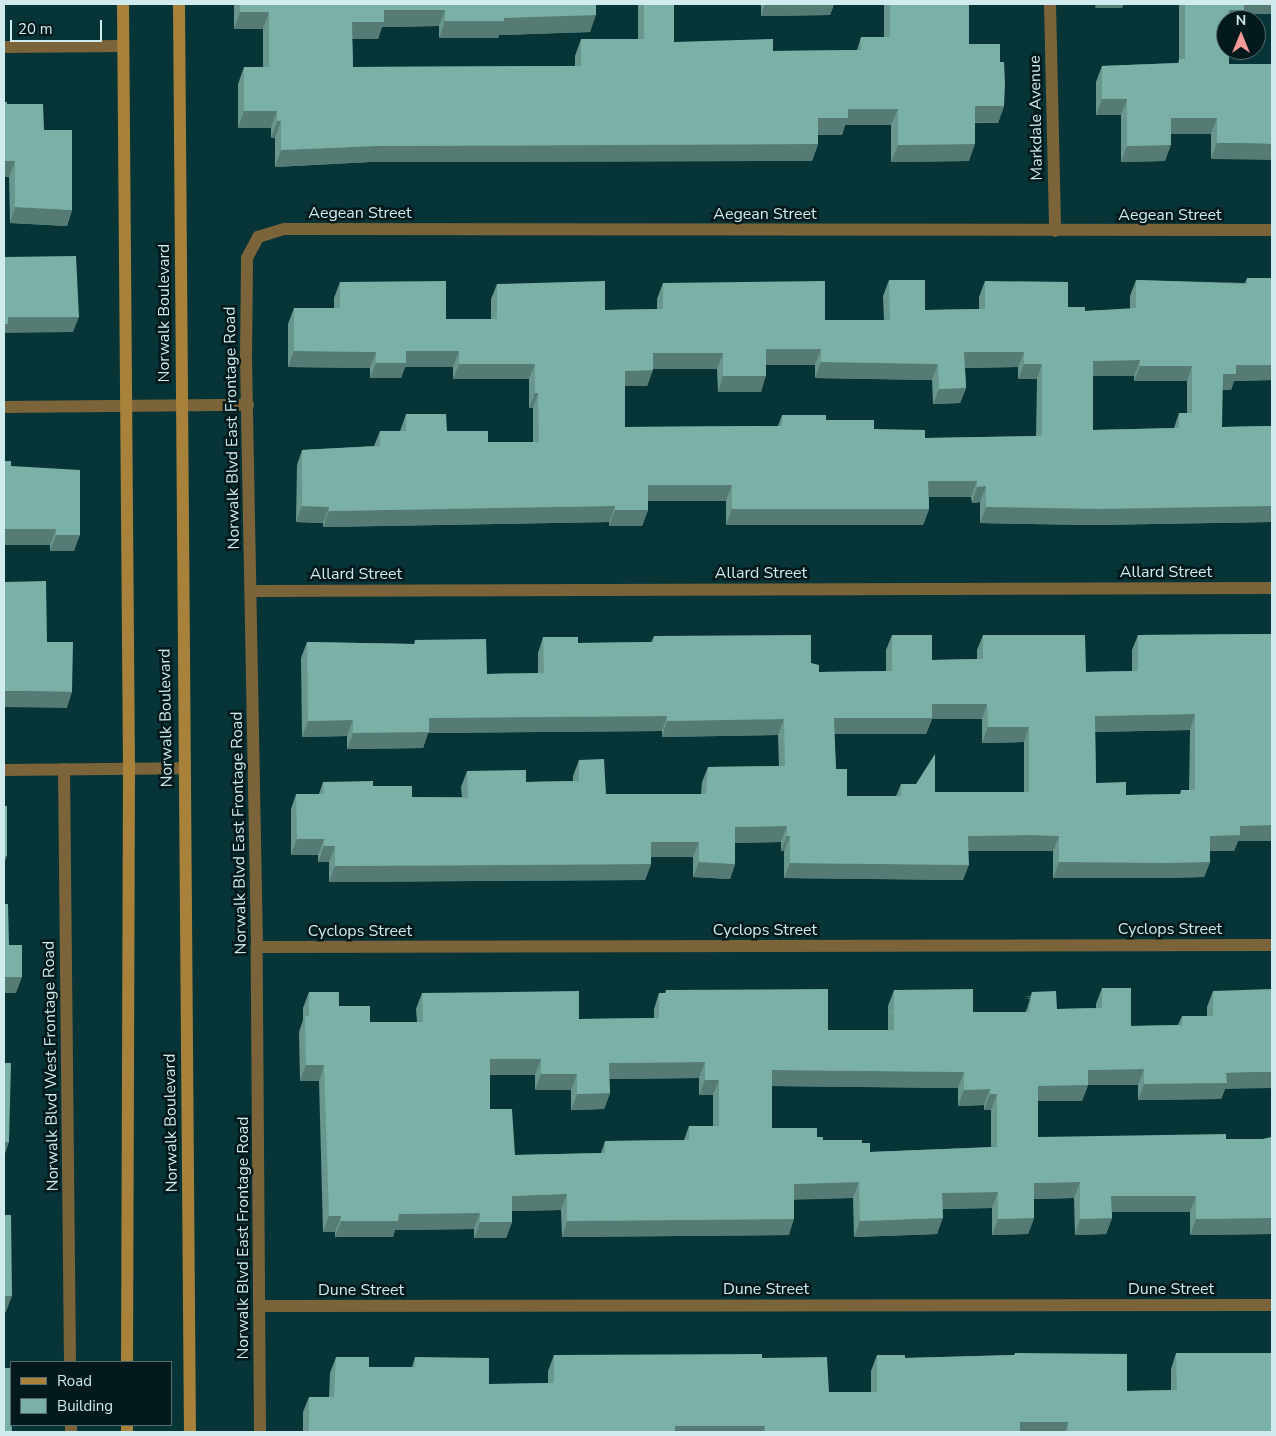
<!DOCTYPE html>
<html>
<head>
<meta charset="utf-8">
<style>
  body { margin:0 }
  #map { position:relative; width:1276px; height:1436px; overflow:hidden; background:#063437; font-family:"Nunito Sans",sans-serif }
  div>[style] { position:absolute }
  .street>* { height:12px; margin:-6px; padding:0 6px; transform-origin:6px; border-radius:6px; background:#7c643a }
  .secondary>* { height:12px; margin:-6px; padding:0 6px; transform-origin:6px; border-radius:6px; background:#a8823b }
  .wall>* { inset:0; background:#69978e }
  .shaded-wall>* { inset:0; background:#557b74 }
  .building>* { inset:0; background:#7ab0a5 }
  span { translate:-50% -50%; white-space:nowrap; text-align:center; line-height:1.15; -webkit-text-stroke:5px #03191b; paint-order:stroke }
  .street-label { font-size:16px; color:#cfebed }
  .frame { position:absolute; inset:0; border:5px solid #cfebed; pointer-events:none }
  .legend { position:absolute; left:10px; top:1361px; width:162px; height:65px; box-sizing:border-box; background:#03191b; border:1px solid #556d6f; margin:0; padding:6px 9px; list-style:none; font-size:15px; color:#cfebed }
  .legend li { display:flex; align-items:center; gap:10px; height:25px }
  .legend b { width:25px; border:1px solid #556d6f }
  .north { position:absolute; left:1216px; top:10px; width:50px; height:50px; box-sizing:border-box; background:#03191b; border:1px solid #556d6f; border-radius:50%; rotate:0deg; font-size:14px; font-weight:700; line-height:20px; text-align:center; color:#cfebed }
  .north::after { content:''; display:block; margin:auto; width:18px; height:22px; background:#f59b99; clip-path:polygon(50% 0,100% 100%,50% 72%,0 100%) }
  .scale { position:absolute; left:10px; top:20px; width:92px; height:22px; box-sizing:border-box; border:2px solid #cfebed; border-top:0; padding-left:6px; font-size:15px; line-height:18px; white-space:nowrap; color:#cfebed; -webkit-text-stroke:4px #03191b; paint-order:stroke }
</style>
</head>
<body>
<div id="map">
  <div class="street">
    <div style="left:1050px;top:4px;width:227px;rotate:88.7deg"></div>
    <div style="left:4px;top:47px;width:119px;rotate:-0.5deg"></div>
    <div style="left:4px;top:407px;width:244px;rotate:-0.5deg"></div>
    <div style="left:251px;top:591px;width:1021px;rotate:-0.17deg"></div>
    <div style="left:64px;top:769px;width:593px;rotate:89.42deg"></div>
    <div style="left:4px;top:770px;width:179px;rotate:-0.6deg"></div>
    <div style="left:257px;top:947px;width:1015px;rotate:-0.11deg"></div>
    <div style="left:260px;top:1306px;width:1012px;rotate:-0.06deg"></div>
    <div style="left:71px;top:1425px;width:7px;rotate:90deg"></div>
    <div style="left:260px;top:1432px;width:485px;rotate:-90.4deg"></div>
    <div style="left:257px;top:947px;width:588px;rotate:-91.07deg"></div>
    <div style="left:246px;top:359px;width:101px;rotate:-89.4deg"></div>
    <div style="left:247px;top:258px;width:24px;rotate:-62deg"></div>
    <div style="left:258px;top:237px;width:28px;rotate:-17deg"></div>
    <div style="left:285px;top:229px;width:987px;rotate:0.06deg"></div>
  </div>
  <div class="secondary">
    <div style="left:123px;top:4px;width:764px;rotate:89.55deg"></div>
    <div style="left:129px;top:768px;width:594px;rotate:90.19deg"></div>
    <div style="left:179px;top:4px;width:1428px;rotate:89.56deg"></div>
    <div style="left:127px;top:1432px;width:7px;rotate:-90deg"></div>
  </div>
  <div class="wall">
    <div style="clip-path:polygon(234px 4px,596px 4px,590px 32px,499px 35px,498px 38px,439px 38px,439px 26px,382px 27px,378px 39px,352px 39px,353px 67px,575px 66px,575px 56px,581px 39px,638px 39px,638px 4px,674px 4px,674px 42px,773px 51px,857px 50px,861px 37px,884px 37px,884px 4px,861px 4px,969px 4px,969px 44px,1000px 62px,1004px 106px,998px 123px,975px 123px,969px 161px,891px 162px,891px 125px,845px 125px,842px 135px,818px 135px,818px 144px,812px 161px,370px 162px,275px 167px,275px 138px,271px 138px,271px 128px,238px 128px,238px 84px,244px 67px,263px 67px,263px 29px,234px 29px)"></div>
    <div style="clip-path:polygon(761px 4px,834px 4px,830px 15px,761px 16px)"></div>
    <div style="clip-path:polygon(1179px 4px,1272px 4px,1272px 14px,1242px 14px,1226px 20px,1229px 64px,1272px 64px,1211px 159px,1211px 134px,1171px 134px,1165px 161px,1121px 162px,1121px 115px,1096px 115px,1096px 82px,1102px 66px,1178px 63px,1179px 60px)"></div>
    <div style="clip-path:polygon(7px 104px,44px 130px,72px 210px,67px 226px,10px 223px,9px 177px,4px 177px)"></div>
    <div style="clip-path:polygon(evenodd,1247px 278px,1272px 278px,1272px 380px,1234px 381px,1231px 390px,1222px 390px,1222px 427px,1272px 426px,1272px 522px,1093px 525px,980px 523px,980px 502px,972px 503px,971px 497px,929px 497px,929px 509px,923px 525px,726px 525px,726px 501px,648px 501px,648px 510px,642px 526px,609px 526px,609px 522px,323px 527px,323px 523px,296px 522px,297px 465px,302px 450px,374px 446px,380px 431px,400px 431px,406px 414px,447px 431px,488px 442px,533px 442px,533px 408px,529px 408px,529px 379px,453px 379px,453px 367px,405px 367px,401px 378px,370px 378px,370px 368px,288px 367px,288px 324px,294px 308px,334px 308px,334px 298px,340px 282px,446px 319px,491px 319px,491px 299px,497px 284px,605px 310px,657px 309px,657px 299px,663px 283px,825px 320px,884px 320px,883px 296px,889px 280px,925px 310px,979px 309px,979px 297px,985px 281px,1068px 307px,1085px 311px,1130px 309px,1130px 296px,1136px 280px,1245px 283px,1247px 278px,766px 365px,815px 365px,815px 378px,932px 380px,933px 404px,960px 403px,966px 388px,965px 368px,1018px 367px,1018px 379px,1037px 379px,1036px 436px,925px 438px,874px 429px,826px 420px,782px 415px,778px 426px,625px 427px,625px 386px,647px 386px,653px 369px,717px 369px,718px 392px,761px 392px,766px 365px,1247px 278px,1093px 376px,1134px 376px,1134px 381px,1187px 381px,1187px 413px,1179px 413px,1174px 428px,1093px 430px,1093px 376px)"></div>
    <div style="clip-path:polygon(11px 466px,74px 551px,50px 551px,50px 545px,4px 545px)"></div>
    <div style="clip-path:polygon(evenodd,1272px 634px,1272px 841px,1238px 841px,1234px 851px,1210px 851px,1210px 862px,1204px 877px,1161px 878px,1053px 878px,1053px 851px,968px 851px,963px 880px,784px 878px,784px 851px,781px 851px,781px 842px,735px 843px,735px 864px,730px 879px,693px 877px,693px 857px,651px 857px,651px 864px,645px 880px,329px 882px,329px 862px,318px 862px,318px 855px,291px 855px,291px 809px,296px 794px,319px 794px,323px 782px,373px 786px,412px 797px,462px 797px,461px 787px,467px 771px,526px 782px,573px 781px,573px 776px,579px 760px,606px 794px,701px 794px,702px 782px,708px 767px,779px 766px,778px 735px,662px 737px,662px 731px,428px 733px,423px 748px,347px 749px,347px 736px,302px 737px,301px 658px,307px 642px,414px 644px,415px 640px,487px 674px,538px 673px,538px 653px,543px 637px,578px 643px,651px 642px,654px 636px,811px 663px,819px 672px,886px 671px,886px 650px,892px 635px,932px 660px,977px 659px,977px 650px,983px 635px,1086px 672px,1132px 671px,1132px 650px,1138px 635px,1272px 634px,932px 719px,982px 719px,982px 743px,1024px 742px,1024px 792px,935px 792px,901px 784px,896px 796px,847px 796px,836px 769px,834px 734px,926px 734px,932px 719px,1272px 634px,1190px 730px,1189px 790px,1181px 790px,1180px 794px,1126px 795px,1096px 783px,1095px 732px,1190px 730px)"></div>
    <div style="clip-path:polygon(evenodd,1102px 988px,1131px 1026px,1178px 1025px,1182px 1016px,1207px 1016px,1207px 1007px,1213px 991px,1225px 1089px,1221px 1099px,1138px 1100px,1138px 1085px,1088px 1085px,1082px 1101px,1038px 1101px,1038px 1137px,1226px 1139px,1263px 1139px,1272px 1137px,1272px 1234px,1190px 1235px,1190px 1212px,1112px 1212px,1112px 1218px,1106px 1234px,1075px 1235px,1074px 1198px,1034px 1199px,1034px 1218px,1028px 1234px,992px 1235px,992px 1208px,943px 1209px,937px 1234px,854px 1237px,853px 1198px,794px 1199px,789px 1235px,562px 1237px,561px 1210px,512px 1211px,512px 1222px,506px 1238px,474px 1238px,474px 1229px,395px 1230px,393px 1237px,335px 1237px,335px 1232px,323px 1232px,319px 1081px,300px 1081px,299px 1032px,303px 1020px,303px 1008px,309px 992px,339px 1006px,370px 1022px,417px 1022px,416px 1009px,422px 993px,579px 1019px,654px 1018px,654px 1009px,659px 993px,665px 993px,666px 990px,828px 1030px,888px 1030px,888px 1006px,894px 990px,973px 1012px,1026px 1012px,1032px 992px,1057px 1009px,1096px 1008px,1096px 1004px,1102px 988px,490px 1075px,535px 1075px,535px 1090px,571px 1090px,571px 1110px,604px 1109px,610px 1093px,609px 1079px,699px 1078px,699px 1095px,713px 1095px,713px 1126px,689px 1126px,684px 1140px,605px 1141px,601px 1153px,515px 1155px,490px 1109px,490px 1075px,1102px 988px,772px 1086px,958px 1088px,958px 1106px,984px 1105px,984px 1110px,991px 1110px,991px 1147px,870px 1152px,862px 1143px,823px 1140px,817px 1137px,772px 1128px,772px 1086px)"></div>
    <div style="clip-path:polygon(1015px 1353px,1127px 1391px,1171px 1390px,1171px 1369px,1176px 1353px,1272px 1432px,303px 1432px,303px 1412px,309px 1397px,329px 1397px,330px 1373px,336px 1357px,369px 1367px,412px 1367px,415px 1357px,489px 1384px,548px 1383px,548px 1371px,554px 1355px,762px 1358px,829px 1392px,871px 1392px,871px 1371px,877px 1355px,905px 1358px,1014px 1355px)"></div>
  </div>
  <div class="shaded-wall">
    <div style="clip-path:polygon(765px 4px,834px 4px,830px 15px,761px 16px)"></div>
    <div style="clip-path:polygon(1096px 4px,1124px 4px,1122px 8px,1095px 8px)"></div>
    <div style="clip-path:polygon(1241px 4px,1272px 4px,1272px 14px,1242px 14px,1240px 20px,1226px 20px,1229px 10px)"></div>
    <div style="clip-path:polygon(384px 10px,445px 10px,439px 26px,382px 27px,378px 39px,346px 39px,352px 22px)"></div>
    <div style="clip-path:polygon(240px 12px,269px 12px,263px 29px,234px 29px)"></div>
    <div style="clip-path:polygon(596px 15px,590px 32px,499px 35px,498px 38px,439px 38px,445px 21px,504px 18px)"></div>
    <div style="clip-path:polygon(1102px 99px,1127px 99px,1121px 115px,1096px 115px)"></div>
    <div style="clip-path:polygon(975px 106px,1004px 106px,998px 123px,969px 122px)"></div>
    <div style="clip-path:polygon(848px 109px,898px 109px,891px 125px,845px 125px,842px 135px,812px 135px,818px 118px)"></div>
    <div style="clip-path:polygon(244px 111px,277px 111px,271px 128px,238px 128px)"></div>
    <div style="clip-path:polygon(1171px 118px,1217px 118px,1211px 134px,1165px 134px)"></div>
    <div style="clip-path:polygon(277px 121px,281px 121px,275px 138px,271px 138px)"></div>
    <div style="clip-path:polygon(1217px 143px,1272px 144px,1272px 160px,1211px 159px)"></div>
    <div style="clip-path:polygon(818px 144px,812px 161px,370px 162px,275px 167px,281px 150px,376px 146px)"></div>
    <div style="clip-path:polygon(975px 144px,969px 161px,891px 162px,898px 145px)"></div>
    <div style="clip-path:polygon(1171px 145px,1165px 161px,1121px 162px,1127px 146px)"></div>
    <div style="clip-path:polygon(4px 161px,15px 161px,9px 177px,4px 177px)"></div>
    <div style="clip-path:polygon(15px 207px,72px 210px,67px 226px,10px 223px)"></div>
    <div style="clip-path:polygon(8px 317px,79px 317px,73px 332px,5px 333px,4px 337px,4px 324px)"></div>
    <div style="clip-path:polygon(766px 349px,821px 349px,815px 365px,760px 365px)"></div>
    <div style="clip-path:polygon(294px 351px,376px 352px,370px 368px,288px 367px)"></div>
    <div style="clip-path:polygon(406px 351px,459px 351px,453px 367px,405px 367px,401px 378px,370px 378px,376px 363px)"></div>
    <div style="clip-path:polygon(964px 352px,1024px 352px,1018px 367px,959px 368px)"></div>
    <div style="clip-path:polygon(653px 353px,723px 353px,717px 369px,647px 369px)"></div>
    <div style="clip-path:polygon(1140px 360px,1134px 376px,1087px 376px,1093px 361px)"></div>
    <div style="clip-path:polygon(821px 362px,938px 364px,932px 380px,815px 378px)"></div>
    <div style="clip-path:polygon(459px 364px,535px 364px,529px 379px,453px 379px)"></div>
    <div style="clip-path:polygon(1024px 364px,1042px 364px,1037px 379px,1018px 379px)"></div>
    <div style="clip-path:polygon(1236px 365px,1272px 365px,1272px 380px,1234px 381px,1231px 390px,1217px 390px,1223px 374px)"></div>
    <div style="clip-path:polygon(1140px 366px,1192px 366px,1187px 381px,1134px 381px)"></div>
    <div style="clip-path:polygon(653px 370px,647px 386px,619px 386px,625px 371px)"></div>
    <div style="clip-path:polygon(723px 376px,766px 376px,761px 392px,718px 392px)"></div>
    <div style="clip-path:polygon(966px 388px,960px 403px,933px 404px,939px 389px)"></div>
    <div style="clip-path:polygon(535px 393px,538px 393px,533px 408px,529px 408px)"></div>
    <div style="clip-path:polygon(928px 481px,977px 481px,971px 497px,923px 497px)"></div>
    <div style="clip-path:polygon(648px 485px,732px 485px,726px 501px,642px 501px)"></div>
    <div style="clip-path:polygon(986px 486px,980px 502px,972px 503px,977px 487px)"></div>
    <div style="clip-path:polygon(302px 506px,329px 507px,323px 523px,296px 522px)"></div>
    <div style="clip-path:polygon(615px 506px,609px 522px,323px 527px,329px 511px)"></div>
    <div style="clip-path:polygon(1272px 506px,1272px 522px,1093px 525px,980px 523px,986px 507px)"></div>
    <div style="clip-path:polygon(732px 509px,929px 509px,923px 525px,726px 525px)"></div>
    <div style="clip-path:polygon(615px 510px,648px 510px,642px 526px,609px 526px)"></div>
    <div style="clip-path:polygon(4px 529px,56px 529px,50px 545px,4px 545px)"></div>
    <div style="clip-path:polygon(56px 535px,80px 535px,74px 551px,50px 551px)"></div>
    <div style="clip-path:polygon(4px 691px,72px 692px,67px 708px,4px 707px)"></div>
    <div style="clip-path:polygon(932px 704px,987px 704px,982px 719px,932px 719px,926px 734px,828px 734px,834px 718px)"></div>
    <div style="clip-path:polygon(1195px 714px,1190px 730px,1089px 732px,1095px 716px)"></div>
    <div style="clip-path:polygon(667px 716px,662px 731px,428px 733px,423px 748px,347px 749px,353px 733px,429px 718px)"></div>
    <div style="clip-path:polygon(784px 719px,778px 735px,662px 737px,667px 721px)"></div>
    <div style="clip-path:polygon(353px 720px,347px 736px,302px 737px,308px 721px)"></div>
    <div style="clip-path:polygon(988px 727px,1029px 727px,1024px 742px,982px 743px)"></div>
    <div style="clip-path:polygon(1272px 825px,1272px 841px,1238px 841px,1234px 851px,1204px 851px,1210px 836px,1240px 826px)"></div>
    <div style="clip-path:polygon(787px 826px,781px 842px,730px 843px,735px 827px)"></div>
    <div style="clip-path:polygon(1029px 835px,1059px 836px,1053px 851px,962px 851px,968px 836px)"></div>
    <div style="clip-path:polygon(787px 836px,790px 836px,784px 851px,781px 851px)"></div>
    <div style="clip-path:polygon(297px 839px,324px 839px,318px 855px,291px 855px)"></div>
    <div style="clip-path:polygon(651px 842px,699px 842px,693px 857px,645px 857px)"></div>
    <div style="clip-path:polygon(324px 846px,335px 846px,329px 862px,318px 862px)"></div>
    <div style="clip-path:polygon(4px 856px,7px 856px,4px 864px)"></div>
    <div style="clip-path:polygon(699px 862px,735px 864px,730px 879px,693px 877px)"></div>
    <div style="clip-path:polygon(1059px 862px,1210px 862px,1204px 877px,1161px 878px,1053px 878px)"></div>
    <div style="clip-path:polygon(790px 863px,969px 865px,963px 880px,784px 878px)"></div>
    <div style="clip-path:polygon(651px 864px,645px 880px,329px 882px,335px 866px)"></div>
    <div style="clip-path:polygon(4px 977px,22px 977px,16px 993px,4px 993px)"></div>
    <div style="clip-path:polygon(490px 1059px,541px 1059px,535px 1075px,484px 1075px)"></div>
    <div style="clip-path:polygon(705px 1062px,699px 1078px,603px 1079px,609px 1063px)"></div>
    <div style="clip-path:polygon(306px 1065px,324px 1065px,319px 1081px,300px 1081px)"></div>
    <div style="clip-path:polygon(1144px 1069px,1138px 1085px,1088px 1085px,1082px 1101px,1032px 1101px,1038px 1086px,1088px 1070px)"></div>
    <div style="clip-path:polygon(772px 1070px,964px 1072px,958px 1088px,767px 1086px)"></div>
    <div style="clip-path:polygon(1272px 1072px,1272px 1088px,1225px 1089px,1221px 1099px,1138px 1100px,1144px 1084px,1226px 1073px)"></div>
    <div style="clip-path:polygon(541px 1074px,577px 1074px,571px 1090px,535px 1090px)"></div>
    <div style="clip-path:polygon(705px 1080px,719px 1080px,713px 1095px,699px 1095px)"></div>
    <div style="clip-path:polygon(990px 1089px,984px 1105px,958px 1106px,964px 1090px)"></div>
    <div style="clip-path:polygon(610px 1093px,604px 1109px,571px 1110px,577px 1094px)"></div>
    <div style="clip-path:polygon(990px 1094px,997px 1094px,991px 1110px,984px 1110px)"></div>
    <div style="clip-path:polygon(4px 1142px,9px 1142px,4px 1157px)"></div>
    <div style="clip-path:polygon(859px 1182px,853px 1198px,789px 1200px,794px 1184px)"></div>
    <div style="clip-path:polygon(1080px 1182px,1074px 1198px,1028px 1199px,1034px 1183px)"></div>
    <div style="clip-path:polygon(998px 1192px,992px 1208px,936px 1209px,942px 1193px)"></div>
    <div style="clip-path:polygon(567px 1194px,561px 1210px,506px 1211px,512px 1196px)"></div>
    <div style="clip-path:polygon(1111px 1196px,1196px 1196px,1190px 1212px,1106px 1212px)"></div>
    <div style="clip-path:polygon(480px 1213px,474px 1229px,395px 1230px,393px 1237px,335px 1237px,341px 1221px,399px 1214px)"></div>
    <div style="clip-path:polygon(329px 1216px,341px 1216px,335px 1232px,323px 1232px)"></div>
    <div style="clip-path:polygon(943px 1218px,937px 1234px,854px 1237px,860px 1221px)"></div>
    <div style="clip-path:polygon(1034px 1218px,1028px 1234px,992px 1235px,998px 1219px)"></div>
    <div style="clip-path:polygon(1112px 1218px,1106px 1234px,1075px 1235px,1080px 1219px)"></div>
    <div style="clip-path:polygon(1272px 1218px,1272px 1234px,1190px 1235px,1196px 1219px)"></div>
    <div style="clip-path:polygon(794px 1219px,789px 1235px,562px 1237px,567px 1221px)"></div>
    <div style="clip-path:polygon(480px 1222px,512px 1222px,506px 1238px,474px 1238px)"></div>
    <div style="clip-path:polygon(4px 1296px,12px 1296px,6px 1312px,4px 1312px)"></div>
    <div style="clip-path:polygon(1020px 1422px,1068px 1422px,1065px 1432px,1016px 1432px)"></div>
    <div style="clip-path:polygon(675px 1426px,765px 1426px,763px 1432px,672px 1432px)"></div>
  </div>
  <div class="building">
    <div style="clip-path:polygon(240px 4px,596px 4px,596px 15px,504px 18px,504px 21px,445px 21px,445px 10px,384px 10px,384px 22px,352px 22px,353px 67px,581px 66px,581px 39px,644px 39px,644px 4px,674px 4px,674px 42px,773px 39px,773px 51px,861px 50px,861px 37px,890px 37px,890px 4px,969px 4px,969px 44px,1000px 44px,1000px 62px,1004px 62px,1005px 83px,1004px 106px,975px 106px,975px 144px,898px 145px,898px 109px,848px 109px,848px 118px,818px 118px,818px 144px,376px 146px,281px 150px,281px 121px,277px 121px,277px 111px,244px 111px,244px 67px,269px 67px,269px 12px,240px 12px)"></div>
    <div style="clip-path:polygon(1185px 4px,1244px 4px,1244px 10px,1229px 10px,1229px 20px,1226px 20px,1226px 50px,1229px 50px,1229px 64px,1272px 64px,1272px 144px,1217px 143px,1217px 118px,1171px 118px,1171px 145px,1127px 146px,1127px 99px,1102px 99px,1102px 66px,1179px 63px,1179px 59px,1185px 59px)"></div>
    <div style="clip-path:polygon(4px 102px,7px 102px,7px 104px,43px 104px,44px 130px,72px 130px,72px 210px,15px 207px,15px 161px,4px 161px)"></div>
    <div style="clip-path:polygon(76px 256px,79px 317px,8px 317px,8px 324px,4px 324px,4px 257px)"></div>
    <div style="clip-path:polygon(evenodd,1247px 278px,1272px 278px,1272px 365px,1236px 365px,1236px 374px,1223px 374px,1222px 427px,1272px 426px,1272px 506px,1099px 509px,986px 507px,986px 486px,977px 487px,977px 481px,928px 481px,929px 509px,732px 509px,732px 485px,648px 485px,648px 510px,615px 510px,615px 506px,329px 511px,329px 507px,302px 506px,302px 450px,380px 446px,380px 431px,406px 431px,406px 414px,446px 414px,447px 431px,488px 431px,488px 442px,539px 442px,538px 393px,535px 393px,535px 364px,459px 364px,459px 351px,406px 351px,406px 363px,376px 363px,376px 352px,294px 351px,294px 308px,340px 308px,340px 282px,446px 281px,446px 319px,497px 319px,497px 284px,605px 281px,605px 310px,663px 309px,663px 283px,825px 281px,825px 320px,890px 320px,889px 280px,925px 280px,925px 310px,985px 309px,985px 281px,1068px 282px,1068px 307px,1085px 307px,1085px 311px,1136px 308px,1136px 280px,1247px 284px,1247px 278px,766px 349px,821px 349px,821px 362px,938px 364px,939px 389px,966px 388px,964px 352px,1024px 352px,1024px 364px,1042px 364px,1042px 436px,925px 438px,925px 430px,874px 429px,874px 420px,826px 420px,826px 415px,782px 415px,782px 426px,625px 427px,625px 371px,653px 370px,653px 353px,723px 353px,723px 376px,766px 376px,766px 349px,1247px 278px,1140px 360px,1140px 366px,1192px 366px,1192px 413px,1179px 413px,1179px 428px,1093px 430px,1093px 361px,1140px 360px)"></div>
    <div style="clip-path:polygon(4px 461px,11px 461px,11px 466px,80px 470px,80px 535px,56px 535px,56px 529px,4px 529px)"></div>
    <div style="clip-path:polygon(4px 575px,4px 582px,46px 581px,47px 642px,73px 642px,72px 692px,4px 691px)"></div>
    <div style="clip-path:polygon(evenodd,1272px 634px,1272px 825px,1240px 826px,1240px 835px,1210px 836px,1210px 862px,1167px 863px,1059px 862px,1059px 836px,1029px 835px,968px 836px,969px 865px,790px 863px,790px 836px,787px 836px,787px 826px,735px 827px,735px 864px,699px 862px,699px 842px,651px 842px,651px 864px,335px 866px,335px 846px,324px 846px,324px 839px,297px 839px,296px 794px,324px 794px,323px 782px,373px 781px,373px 786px,412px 786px,412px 797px,468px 798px,467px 771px,526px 770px,526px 782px,579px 781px,579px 760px,604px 759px,606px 794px,706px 794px,708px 767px,785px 766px,784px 719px,667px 721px,667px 716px,429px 718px,429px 732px,353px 733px,353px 720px,308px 721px,307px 642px,415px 644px,415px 640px,486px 639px,487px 674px,544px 673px,543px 637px,578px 637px,578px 643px,654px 642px,654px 636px,811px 635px,811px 663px,819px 665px,819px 672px,892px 671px,892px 635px,932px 635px,932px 660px,983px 659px,983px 635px,1085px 635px,1086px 672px,1138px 671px,1138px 635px,1272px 634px,932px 704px,987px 704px,988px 727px,1029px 727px,1029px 792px,935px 792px,935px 754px,916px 784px,901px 784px,901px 796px,847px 796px,847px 769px,836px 769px,834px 718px,932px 718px,932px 704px,1272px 634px,1195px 714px,1195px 790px,1181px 790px,1181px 794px,1126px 795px,1126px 782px,1096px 783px,1095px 716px,1195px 714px)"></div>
    <div style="clip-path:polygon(4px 806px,7px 806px,7px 856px,4px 856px)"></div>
    <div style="clip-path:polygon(4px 904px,8px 904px,9px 945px,22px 945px,22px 977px,4px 977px)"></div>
    <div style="clip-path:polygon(evenodd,1102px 988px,1131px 988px,1131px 1026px,1182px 1025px,1182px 1016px,1213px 1016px,1213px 991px,1272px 989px,1272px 1072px,1226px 1073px,1227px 1083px,1144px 1084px,1144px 1069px,1088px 1070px,1088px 1085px,1038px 1086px,1038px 1137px,1226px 1134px,1226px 1139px,1263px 1139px,1272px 1137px,1272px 1218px,1196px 1219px,1196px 1196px,1111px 1196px,1112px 1218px,1080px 1219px,1080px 1182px,1034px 1183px,1034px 1218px,998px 1219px,998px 1192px,942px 1193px,943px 1218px,860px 1221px,859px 1182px,794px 1184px,794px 1219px,567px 1221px,567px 1194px,512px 1196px,512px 1222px,480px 1222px,480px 1213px,399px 1214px,398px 1221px,341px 1221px,341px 1216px,329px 1216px,324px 1065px,306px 1065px,305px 1016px,309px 1016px,309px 992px,339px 992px,339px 1006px,370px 1006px,370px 1022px,423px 1022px,422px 993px,579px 991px,579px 1019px,659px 1018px,659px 993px,666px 993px,666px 990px,828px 989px,828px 1030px,894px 1030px,894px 990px,973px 989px,973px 1012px,1029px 1012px,1032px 992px,1056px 991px,1057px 1009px,1102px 1008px,1102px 988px,490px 1059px,541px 1059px,541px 1074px,577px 1074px,577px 1094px,610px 1093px,609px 1063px,705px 1062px,705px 1080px,719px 1080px,719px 1126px,689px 1126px,689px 1140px,605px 1141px,605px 1153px,515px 1155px,512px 1109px,490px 1109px,490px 1059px,1102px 988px,772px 1070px,964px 1072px,964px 1090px,990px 1089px,990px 1094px,997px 1094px,997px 1147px,870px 1152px,870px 1143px,862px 1143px,862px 1140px,823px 1140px,823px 1137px,817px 1137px,817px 1128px,772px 1128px,772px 1070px)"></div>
    <div style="clip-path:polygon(4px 1063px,11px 1063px,9px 1142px,4px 1142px)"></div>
    <div style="clip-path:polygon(4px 1215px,11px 1215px,12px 1296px,4px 1296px)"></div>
    <div style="clip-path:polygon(1015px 1353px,1127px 1354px,1127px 1391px,1177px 1390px,1176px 1353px,1272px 1353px,1272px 1432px,1068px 1432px,1068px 1422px,1020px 1422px,1020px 1432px,765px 1432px,765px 1426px,675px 1426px,675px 1432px,309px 1432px,309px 1397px,334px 1397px,336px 1357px,369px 1357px,369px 1367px,415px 1367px,415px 1357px,489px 1358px,489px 1384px,554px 1383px,554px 1355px,762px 1354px,762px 1358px,827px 1357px,829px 1392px,877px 1392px,877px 1355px,905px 1355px,905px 1358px,1015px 1355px)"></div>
    <div style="clip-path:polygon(4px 1368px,10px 1368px,12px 1432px,4px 1432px)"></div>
  </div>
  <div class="street-label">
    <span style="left:1036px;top:118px;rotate:-91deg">Markdale Avenue</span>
    <span style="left:360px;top:213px">Aegean Street</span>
    <span style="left:765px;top:214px">Aegean Street</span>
    <span style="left:1170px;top:215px">Aegean Street</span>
    <span style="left:164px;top:313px;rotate:-90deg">Norwalk Boulevard</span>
    <span style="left:232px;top:428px;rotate:-91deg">Norwalk Blvd East Frontage Road</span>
    <span style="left:1166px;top:572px">Allard Street</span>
    <span style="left:761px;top:573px">Allard Street</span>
    <span style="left:356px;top:574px">Allard Street</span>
    <span style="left:166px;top:718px;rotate:-91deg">Norwalk Boulevard</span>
    <span style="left:239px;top:833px;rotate:-91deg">Norwalk Blvd East Frontage Road</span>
    <span style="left:1170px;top:929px">Cyclops Street</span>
    <span style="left:765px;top:930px">Cyclops Street</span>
    <span style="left:360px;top:931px">Cyclops Street</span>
    <span style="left:51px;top:1066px;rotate:-91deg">Norwalk Blvd West Frontage Road</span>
    <span style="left:171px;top:1123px;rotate:-91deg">Norwalk Boulevard</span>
    <span style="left:243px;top:1238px;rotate:-90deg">Norwalk Blvd East Frontage Road</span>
    <span style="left:766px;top:1289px">Dune Street</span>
    <span style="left:1171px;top:1289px">Dune Street</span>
    <span style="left:361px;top:1290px">Dune Street</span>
  </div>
  <div class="frame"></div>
  <ul class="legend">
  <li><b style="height:6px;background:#a8823b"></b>Road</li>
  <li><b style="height:14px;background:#7ab0a5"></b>Building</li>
  </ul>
  <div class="north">N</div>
  <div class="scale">20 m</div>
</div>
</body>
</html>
